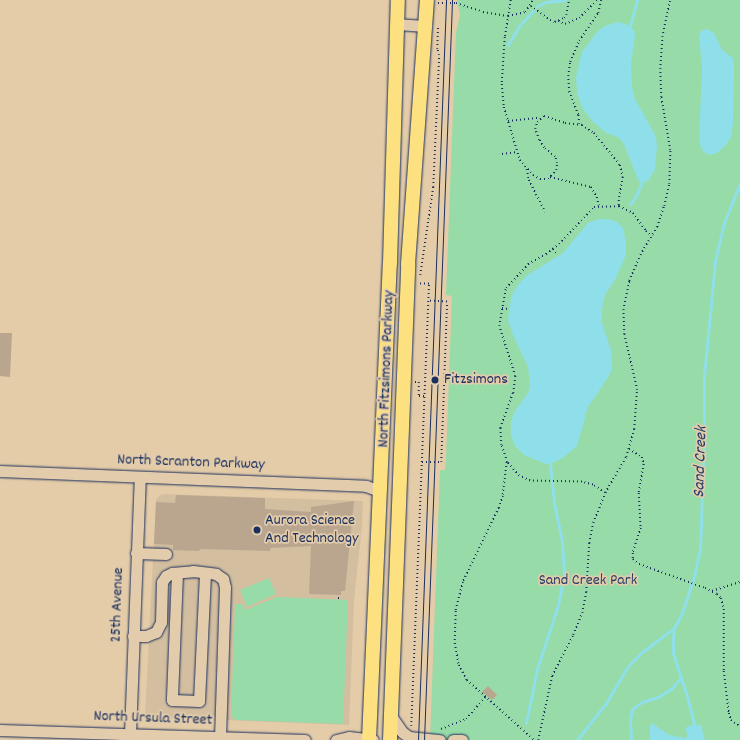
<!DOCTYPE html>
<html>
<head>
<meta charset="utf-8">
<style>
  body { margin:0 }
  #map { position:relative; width:740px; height:740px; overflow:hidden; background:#e4cca8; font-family:Dekko,sans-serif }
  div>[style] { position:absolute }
  .built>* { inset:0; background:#d3be9f }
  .green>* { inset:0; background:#97dba8 }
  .water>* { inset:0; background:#8fdfea }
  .stream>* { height:3px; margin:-1.5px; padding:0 1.5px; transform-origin:1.5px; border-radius:1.5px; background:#8fdfea }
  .building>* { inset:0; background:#baa68f }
  .path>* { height:1.5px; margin-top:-0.75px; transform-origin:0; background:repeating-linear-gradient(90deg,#1b2f5e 0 1px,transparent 0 4px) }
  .roads { filter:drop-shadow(0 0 1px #1b2f5e) drop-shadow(0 0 1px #1b2f5e) }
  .minor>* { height:11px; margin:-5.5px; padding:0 5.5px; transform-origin:5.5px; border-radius:5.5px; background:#e2ccab }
  .major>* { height:14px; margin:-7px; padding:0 7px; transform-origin:7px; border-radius:7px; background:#fde080 }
  .tram>* { height:1px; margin:-0.5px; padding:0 0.5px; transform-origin:0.5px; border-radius:0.5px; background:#1b2f5e }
  .dots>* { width:11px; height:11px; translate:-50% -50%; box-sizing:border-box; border:2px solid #e2ccab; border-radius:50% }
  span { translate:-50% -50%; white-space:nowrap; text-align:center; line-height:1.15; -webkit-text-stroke:3.5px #e2ccab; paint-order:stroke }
  .street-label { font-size:16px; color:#1b2f5e }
  .poi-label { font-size:16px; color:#1b2f5e }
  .left { translate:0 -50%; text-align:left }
  .park-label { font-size:16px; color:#274065 }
  .water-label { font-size:17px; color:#27416c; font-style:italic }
</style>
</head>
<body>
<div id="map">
  <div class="built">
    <div style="clip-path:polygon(164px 494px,363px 501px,362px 526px,354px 600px,349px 725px,145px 717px,156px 500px,160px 495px)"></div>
  </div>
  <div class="green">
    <div style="clip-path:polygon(440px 0,740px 0,740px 740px,430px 740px,440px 470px,445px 470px,446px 458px,452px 296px,446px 295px,456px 32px,460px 15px,457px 0)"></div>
    <div style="clip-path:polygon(269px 578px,276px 594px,247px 607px,240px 590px)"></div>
    <div style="clip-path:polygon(277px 597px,348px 600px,343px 724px,235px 720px,231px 716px,235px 604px,242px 604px,245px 610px)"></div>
  </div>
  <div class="water">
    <div style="clip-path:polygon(617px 22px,626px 24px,634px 30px,635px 35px,631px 64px,632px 87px,634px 97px,656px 137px,657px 147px,655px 169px,649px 180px,641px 184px,638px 180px,624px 144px,619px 138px,605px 132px,592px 121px,583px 109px,577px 93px,576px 77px,582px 52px,597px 32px,605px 26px)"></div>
    <div style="clip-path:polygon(707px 29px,714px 33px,722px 50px,733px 58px,734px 68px,733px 124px,731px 137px,725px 146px,717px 153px,710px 155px,705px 153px,701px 148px,699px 140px,702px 69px,699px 36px,701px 31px)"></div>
    <div style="clip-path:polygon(599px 219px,613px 220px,618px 223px,623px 228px,626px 242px,626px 255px,616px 278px,605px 295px,602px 310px,602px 323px,611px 350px,612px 369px,609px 376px,588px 407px,577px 446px,563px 458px,550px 464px,546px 464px,524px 455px,515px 446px,511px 435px,511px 423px,513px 415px,517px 408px,528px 393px,530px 387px,528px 367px,513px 335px,508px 320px,511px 297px,517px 286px,526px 276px,563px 253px,588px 223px)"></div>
    <div style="clip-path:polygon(652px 723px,669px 735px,685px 738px,688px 736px,685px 728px,691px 725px,701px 725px,705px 740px,650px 740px,650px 726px)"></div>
  </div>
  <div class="stream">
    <div style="left:537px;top:6px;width:10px;rotate:-24deg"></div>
    <div style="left:546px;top:2px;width:19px;rotate:-6deg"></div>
    <div style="left:630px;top:26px;width:27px;rotate:-75deg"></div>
    <div style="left:508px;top:45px;width:22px;rotate:-60deg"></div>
    <div style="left:519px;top:26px;width:21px;rotate:-47deg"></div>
    <div style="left:630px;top:204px;width:10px;rotate:-53deg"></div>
    <div style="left:636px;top:196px;width:13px;rotate:-67deg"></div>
    <div style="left:526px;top:723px;width:55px;rotate:-78.5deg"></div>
    <div style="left:537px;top:669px;width:67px;rotate:-71.8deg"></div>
    <div style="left:558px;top:605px;width:33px;rotate:-79deg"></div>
    <div style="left:564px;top:573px;width:32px;rotate:-94deg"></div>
    <div style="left:562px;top:541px;width:40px;rotate:-102deg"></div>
    <div style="left:554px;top:502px;width:38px;rotate:-96deg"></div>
    <div style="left:695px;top:728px;width:36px;rotate:-104deg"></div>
    <div style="left:686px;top:693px;width:42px;rotate:-108deg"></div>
    <div style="left:673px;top:653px;width:15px;rotate:-90deg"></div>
    <div style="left:673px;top:638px;width:10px;rotate:-84deg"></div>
    <div style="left:674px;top:628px;width:17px;rotate:-62deg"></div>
    <div style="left:682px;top:613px;width:38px;rotate:-72deg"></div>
    <div style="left:694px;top:577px;width:29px;rotate:-78deg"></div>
    <div style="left:700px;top:549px;width:102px;rotate:-87.8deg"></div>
    <div style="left:704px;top:447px;width:71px;rotate:-90deg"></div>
    <div style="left:704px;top:376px;width:116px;rotate:-84.5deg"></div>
    <div style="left:715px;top:261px;width:39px;rotate:-77deg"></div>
    <div style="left:724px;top:223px;width:43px;rotate:-68.2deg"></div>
    <div style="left:577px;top:740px;width:47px;rotate:-51.9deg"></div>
    <div style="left:606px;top:703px;width:43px;rotate:-59.3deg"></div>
    <div style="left:628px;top:666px;width:20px;rotate:-45deg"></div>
    <div style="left:642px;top:652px;width:40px;rotate:-37deg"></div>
    <div style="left:631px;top:740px;width:20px;rotate:-93deg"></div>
    <div style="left:630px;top:720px;width:11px;rotate:-80deg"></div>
    <div style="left:632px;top:709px;width:12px;rotate:-35deg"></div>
    <div style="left:642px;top:702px;width:17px;rotate:-17deg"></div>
    <div style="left:658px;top:697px;width:15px;rotate:-32deg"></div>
    <div style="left:671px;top:689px;width:15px;rotate:-48deg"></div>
  </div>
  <div class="building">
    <div style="clip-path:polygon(0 333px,12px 333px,10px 377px,0 376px)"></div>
    <div style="clip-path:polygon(176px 495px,265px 498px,265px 509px,311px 512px,311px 507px,354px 501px,345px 591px,341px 591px,341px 595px,309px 594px,311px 546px,271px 548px,270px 551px,200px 549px,199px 551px,173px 550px,173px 545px,154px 544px,156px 502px,175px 503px)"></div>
    <div style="clip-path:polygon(488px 686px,497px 695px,492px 700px,482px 692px)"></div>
  </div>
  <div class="path">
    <div style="left:511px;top:0;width:37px;rotate:99deg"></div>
    <div style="left:505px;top:37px;width:47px;rotate:93.7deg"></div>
    <div style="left:502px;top:84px;width:23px;rotate:85deg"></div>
    <div style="left:504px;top:107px;width:55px;rotate:73.2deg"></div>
    <div style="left:520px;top:160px;width:20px;rotate:49deg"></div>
    <div style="left:533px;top:175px;width:8px;rotate:30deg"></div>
    <div style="left:540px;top:179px;width:8px"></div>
    <div style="left:548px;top:179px;width:12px;rotate:-48deg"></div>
    <div style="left:556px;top:170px;width:7px;rotate:-82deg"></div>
    <div style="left:557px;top:163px;width:6px;rotate:-108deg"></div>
    <div style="left:555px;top:157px;width:14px;rotate:-141deg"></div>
    <div style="left:544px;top:148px;width:9px;rotate:-122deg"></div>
    <div style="left:539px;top:140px;width:12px;rotate:-110deg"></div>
    <div style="left:535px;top:129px;width:7px;rotate:-74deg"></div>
    <div style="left:537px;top:122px;width:9px;rotate:-41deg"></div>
    <div style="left:544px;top:116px;width:22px;rotate:18deg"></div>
    <div style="left:565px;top:123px;width:17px;rotate:7deg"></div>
    <div style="left:582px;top:125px;width:14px;rotate:34deg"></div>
    <div style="left:594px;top:133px;width:41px;rotate:50.9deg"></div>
    <div style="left:620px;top:165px;width:12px;rotate:76deg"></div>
    <div style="left:623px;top:177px;width:23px;rotate:100deg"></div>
    <div style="left:619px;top:200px;width:6px;rotate:90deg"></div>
    <div style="left:438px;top:3px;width:18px"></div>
    <div style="left:456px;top:3px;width:28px;rotate:18deg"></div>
    <div style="left:483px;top:12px;width:25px;rotate:9deg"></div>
    <div style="left:508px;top:16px;width:17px;rotate:-13deg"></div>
    <div style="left:525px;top:12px;width:14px;rotate:-56deg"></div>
    <div style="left:531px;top:6px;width:24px;rotate:36deg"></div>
    <div style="left:550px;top:20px;width:5px;rotate:22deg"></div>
    <div style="left:555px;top:22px;width:10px;rotate:-24deg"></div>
    <div style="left:564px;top:18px;width:4px;rotate:-56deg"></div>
    <div style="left:566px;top:15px;width:15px;rotate:-79deg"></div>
    <div style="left:558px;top:21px;width:8px;rotate:23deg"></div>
    <div style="left:565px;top:24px;width:15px;rotate:-23deg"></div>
    <div style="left:579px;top:18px;width:25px;rotate:-45deg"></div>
    <div style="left:508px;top:121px;width:31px;rotate:-6deg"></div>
    <div style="left:579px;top:124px;width:9px;rotate:-96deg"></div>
    <div style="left:578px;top:115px;width:25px;rotate:-111deg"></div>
    <div style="left:569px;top:92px;width:16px;rotate:-94deg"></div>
    <div style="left:568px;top:76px;width:14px;rotate:-82deg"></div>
    <div style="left:570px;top:62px;width:23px;rotate:-67deg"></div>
    <div style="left:579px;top:41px;width:34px;rotate:-56deg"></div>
    <div style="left:598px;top:13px;width:13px;rotate:-77deg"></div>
    <div style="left:502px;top:154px;width:15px;rotate:-8deg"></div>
    <div style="left:527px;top:169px;width:11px;rotate:80deg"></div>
    <div style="left:529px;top:180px;width:36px;rotate:63deg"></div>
    <div style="left:550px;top:177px;width:42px;rotate:13.7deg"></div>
    <div style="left:591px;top:187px;width:12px;rotate:59deg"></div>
    <div style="left:597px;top:197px;width:9px;rotate:77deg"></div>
    <div style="left:553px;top:249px;width:5px;rotate:53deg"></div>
    <div style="left:420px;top:275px;width:89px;rotate:-81.6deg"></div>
    <div style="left:433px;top:187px;width:132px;rotate:-87.4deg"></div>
    <div style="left:439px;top:55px;width:6px;rotate:-108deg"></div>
    <div style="left:437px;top:49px;width:23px;rotate:-88deg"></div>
    <div style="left:502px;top:308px;width:6px;rotate:9deg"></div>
    <div style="left:415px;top:382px;width:4px"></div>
    <div style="left:419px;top:382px;width:14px;rotate:90deg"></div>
    <div style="left:419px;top:396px;width:6px"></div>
    <div style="left:629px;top:449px;width:15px;rotate:32deg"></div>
    <div style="left:642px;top:457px;width:7px;rotate:74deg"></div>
    <div style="left:644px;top:464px;width:29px;rotate:100deg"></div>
    <div style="left:639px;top:493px;width:35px;rotate:87deg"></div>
    <div style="left:641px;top:528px;width:26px;rotate:108deg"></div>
    <div style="left:633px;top:553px;width:6px;rotate:90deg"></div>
    <div style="left:633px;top:559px;width:8px;rotate:40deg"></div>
    <div style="left:639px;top:564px;width:70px;rotate:20deg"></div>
    <div style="left:705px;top:588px;width:13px;rotate:27deg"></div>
    <div style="left:717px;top:594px;width:6px;rotate:45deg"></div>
    <div style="left:721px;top:598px;width:11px;rotate:75deg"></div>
    <div style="left:724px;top:609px;width:62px;rotate:90deg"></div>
    <div style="left:724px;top:671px;width:42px;rotate:83.2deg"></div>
    <div style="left:729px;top:713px;width:7px;rotate:74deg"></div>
    <div style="left:731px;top:720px;width:11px;rotate:34deg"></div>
    <div style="left:422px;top:462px;width:19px"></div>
    <div style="left:441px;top:462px;width:160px;rotate:-87.9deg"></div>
    <div style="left:447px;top:302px;width:18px;rotate:-177deg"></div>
    <div style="left:507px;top:462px;width:34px;rotate:97deg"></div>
    <div style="left:503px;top:496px;width:13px;rotate:108deg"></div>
    <div style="left:499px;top:508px;width:82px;rotate:115.9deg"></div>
    <div style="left:463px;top:582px;width:30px;rotate:104deg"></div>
    <div style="left:456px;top:611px;width:32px;rotate:92deg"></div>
    <div style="left:455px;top:643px;width:22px;rotate:80deg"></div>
    <div style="left:459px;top:665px;width:17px;rotate:62deg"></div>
    <div style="left:467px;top:680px;width:90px;rotate:41.8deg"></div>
    <div style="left:605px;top:493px;width:14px;rotate:-146deg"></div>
    <div style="left:593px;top:485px;width:11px;rotate:-165deg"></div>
    <div style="left:582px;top:482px;width:52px;rotate:-178.9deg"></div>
    <div style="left:530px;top:481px;width:12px;rotate:-156deg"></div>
    <div style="left:519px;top:476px;width:18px;rotate:-131deg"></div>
    <div style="left:507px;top:462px;width:18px;rotate:-109deg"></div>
    <div style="left:501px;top:445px;width:17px;rotate:-93deg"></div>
    <div style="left:500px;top:428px;width:37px;rotate:-70deg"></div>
    <div style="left:513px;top:393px;width:17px;rotate:-83deg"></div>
    <div style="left:515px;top:376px;width:52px;rotate:-107.7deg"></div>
    <div style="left:499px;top:326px;width:39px;rotate:-80deg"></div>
    <div style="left:506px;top:288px;width:33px;rotate:-47deg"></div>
    <div style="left:528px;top:264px;width:21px;rotate:-29deg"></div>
    <div style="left:546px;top:254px;width:16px;rotate:-38deg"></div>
    <div style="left:559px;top:244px;width:51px;rotate:-46.6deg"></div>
    <div style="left:594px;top:207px;width:25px;rotate:-2deg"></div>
    <div style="left:619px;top:206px;width:16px;rotate:27deg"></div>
    <div style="left:633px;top:213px;width:22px;rotate:54deg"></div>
    <div style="left:646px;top:231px;width:8px;rotate:40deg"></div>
    <div style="left:712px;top:591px;width:29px;rotate:-18deg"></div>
    <div style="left:338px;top:598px;width:3px"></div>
    <div style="left:411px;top:726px;width:442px;rotate:-87.7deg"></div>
    <div style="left:429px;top:284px;width:10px;rotate:180deg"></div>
    <div style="left:441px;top:729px;width:27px;rotate:-22deg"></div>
    <div style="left:466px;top:719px;width:29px;rotate:-49deg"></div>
    <div style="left:538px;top:740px;width:66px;rotate:-77.7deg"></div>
    <div style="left:552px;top:676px;width:46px;rotate:-62.9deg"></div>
    <div style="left:573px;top:635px;width:24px;rotate:-68deg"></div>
    <div style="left:582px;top:613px;width:21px;rotate:-79deg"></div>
    <div style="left:586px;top:592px;width:49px;rotate:-86.5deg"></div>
    <div style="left:589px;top:543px;width:20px;rotate:-79deg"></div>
    <div style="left:593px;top:523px;width:32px;rotate:-68deg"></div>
    <div style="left:605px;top:493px;width:42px;rotate:-59.7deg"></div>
    <div style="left:626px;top:457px;width:29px;rotate:-74deg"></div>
    <div style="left:634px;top:429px;width:39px;rotate:-86deg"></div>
    <div style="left:637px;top:390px;width:57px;rotate:-103.1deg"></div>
    <div style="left:624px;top:334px;width:24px;rotate:-92deg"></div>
    <div style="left:623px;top:310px;width:30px;rotate:-78deg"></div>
    <div style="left:629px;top:281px;width:28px;rotate:-67deg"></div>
    <div style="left:640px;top:255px;width:33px;rotate:-59deg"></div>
    <div style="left:657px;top:227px;width:22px;rotate:-72deg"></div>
    <div style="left:664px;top:206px;width:23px;rotate:-77deg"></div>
    <div style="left:669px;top:184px;width:34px;rotate:-88deg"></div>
    <div style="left:670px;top:150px;width:54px;rotate:-99.6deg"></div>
    <div style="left:661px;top:97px;width:28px;rotate:-92deg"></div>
    <div style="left:660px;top:69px;width:32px;rotate:-86deg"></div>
    <div style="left:662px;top:37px;width:38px;rotate:-78deg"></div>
  </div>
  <div class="roads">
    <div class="minor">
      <div style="left:397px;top:24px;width:29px;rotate:4deg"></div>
      <div style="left:0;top:471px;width:366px;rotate:2.3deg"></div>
      <div style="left:366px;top:486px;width:15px;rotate:20deg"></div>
      <div style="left:136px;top:553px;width:30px;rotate:2deg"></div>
      <div style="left:177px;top:573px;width:127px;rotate:92.3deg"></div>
      <div style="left:172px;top:700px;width:27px;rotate:2deg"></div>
      <div style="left:199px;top:701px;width:128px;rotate:-87.3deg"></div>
      <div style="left:133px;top:636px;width:13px"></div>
      <div style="left:146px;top:636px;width:11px;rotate:-22deg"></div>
      <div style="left:156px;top:632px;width:11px;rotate:-63deg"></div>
      <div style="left:161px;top:622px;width:40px;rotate:-88.6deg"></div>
      <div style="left:162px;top:582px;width:7px;rotate:-56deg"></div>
      <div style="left:166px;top:576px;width:7px;rotate:-27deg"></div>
      <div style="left:172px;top:573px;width:21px;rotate:-5deg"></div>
      <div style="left:193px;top:571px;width:23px;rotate:7deg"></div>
      <div style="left:216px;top:574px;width:9px;rotate:36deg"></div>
      <div style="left:223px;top:579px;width:8px;rotate:76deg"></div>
      <div style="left:225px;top:587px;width:150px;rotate:91.9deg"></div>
      <div style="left:391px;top:716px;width:19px;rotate:55deg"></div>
      <div style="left:402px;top:732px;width:9px;rotate:36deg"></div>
      <div style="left:409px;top:737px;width:31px;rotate:6deg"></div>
      <div style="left:0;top:730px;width:305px;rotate:1.9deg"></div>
      <div style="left:130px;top:734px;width:257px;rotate:-87.8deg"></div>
      <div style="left:336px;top:740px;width:13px;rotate:-13deg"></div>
      <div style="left:349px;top:737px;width:24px;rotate:7deg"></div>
      <div style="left:453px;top:740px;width:9px"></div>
    </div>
    <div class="major">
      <div style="left:369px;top:740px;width:477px;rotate:-87.5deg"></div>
      <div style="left:390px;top:263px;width:263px;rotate:-88.3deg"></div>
      <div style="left:390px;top:740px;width:476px;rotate:-87.8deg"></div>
      <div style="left:408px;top:264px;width:265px;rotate:-85.9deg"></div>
    </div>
  </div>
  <div class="tram">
    <div style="left:418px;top:740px;width:741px;rotate:-87.83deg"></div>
    <div style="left:424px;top:740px;width:741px;rotate:-87.83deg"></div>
  </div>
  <div class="dots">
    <div style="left:435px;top:380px;background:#1b2f5e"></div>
    <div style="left:257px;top:530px;background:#1b2f5e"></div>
  </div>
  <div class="street-label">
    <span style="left:387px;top:369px;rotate:-88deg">North Fitzsimons Parkway</span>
    <span style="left:191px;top:463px;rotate:2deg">North Scranton Parkway</span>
    <span style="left:118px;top:605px;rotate:-88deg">25th Avenue</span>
    <span style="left:153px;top:719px;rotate:2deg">North Ursula Street</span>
  </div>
  <div class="poi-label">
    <span class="left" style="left:444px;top:380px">Fitzsimons</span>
    <span class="left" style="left:265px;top:530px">Aurora Science<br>And Technology</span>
  </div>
  <div class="park-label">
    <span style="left:588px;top:581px">Sand Creek Park</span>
  </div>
  <div class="water-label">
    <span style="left:702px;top:462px;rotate:-88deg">Sand Creek</span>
  </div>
</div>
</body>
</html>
